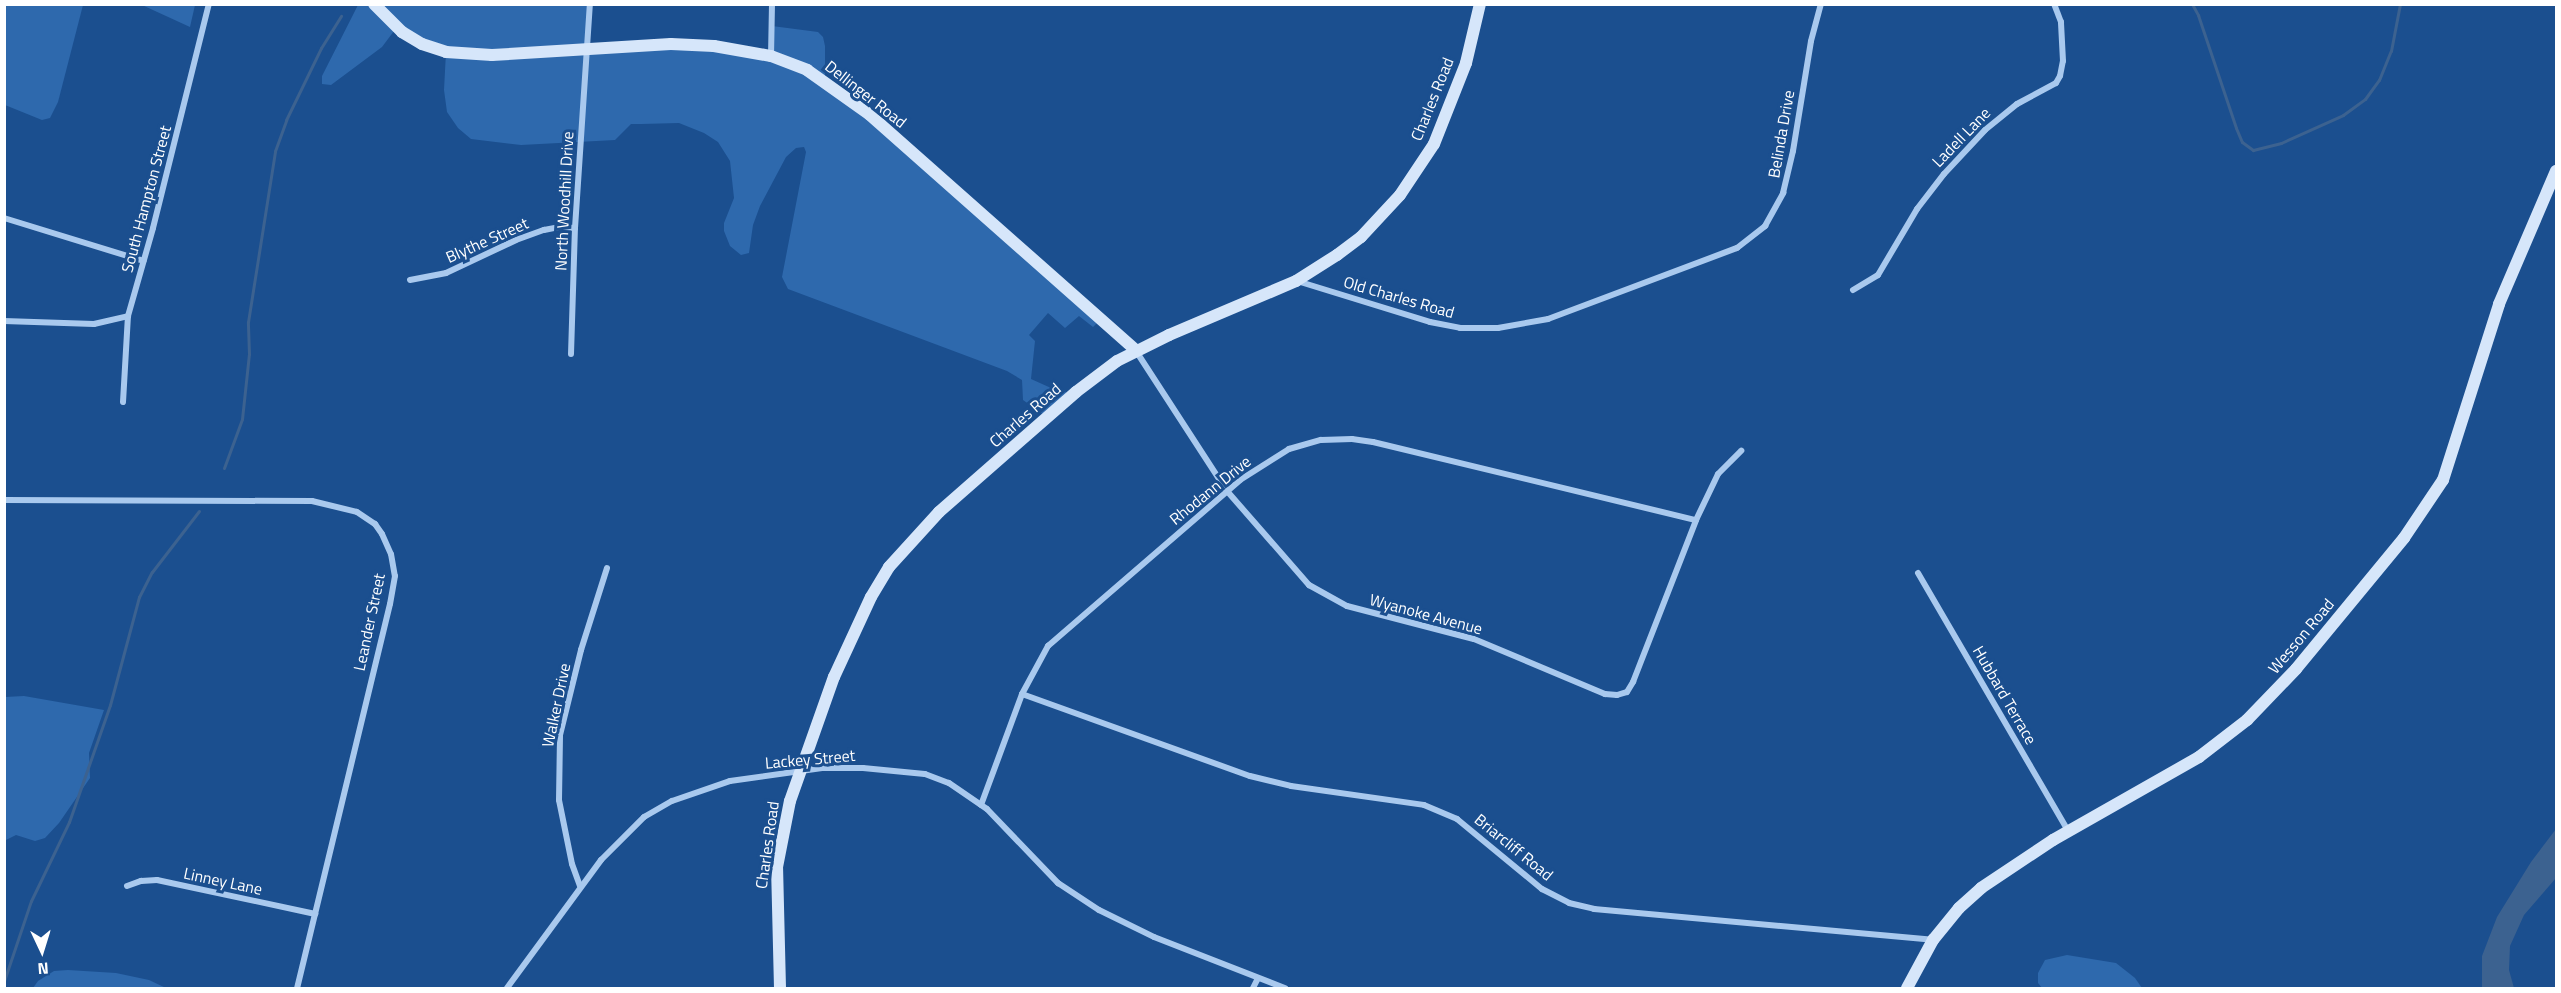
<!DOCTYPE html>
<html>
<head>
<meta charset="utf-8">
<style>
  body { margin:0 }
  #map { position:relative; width:2561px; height:993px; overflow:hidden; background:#1b4f8f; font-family:"Titillium Web",sans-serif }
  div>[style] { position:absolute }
  .green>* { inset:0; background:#2e69ad }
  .water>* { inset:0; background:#3c6290 }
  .stream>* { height:3px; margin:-1.5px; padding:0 1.5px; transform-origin:1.5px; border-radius:1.5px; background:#3c6290 }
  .street>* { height:6px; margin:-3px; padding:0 3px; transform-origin:3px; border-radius:3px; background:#a9c9ee }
  .secondary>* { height:12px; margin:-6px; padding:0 6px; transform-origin:6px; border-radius:6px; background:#d6e6fa }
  span { translate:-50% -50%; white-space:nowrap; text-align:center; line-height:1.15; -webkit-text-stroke:6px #1b4f8f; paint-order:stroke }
  .street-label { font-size:16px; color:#fff }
  .frame { position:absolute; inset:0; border:6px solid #fff; pointer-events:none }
  .north { position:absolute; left:12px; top:921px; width:60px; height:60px; -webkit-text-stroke:4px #1b4f8f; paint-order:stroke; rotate:176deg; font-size:16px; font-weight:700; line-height:24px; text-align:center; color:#fff }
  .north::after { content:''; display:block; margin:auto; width:21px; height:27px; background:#fff; clip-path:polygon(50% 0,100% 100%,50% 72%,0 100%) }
</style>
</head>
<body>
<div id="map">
  <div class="green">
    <div style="clip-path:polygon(4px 5px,83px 5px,58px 102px,50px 118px,42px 120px,5px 105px)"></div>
    <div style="clip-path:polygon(142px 5px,195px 5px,190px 27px)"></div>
    <div style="clip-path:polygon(358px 5px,590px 5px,586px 49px,671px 44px,770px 56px,772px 26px,818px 32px,823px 37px,825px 46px,825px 80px,1102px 318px,1093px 327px,1079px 316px,1065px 328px,1048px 313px,1029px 335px,1035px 341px,1031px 379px,1060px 392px,1064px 390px,1070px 397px,1047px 417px,1023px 400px,1022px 380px,1007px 371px,788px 289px,782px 277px,806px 152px,804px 147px,796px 148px,786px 157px,760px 206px,753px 225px,749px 253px,741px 255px,730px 246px,724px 231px,724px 223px,734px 198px,730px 161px,718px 142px,704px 133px,679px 123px,641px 124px,631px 124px,615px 140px,521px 145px,471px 139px,458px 128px,447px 112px,444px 90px,446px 52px,397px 27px,382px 47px,331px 85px,322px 84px,322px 76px)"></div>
    <div style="clip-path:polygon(24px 696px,104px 710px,89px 753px,90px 778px,59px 823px,45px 838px,35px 841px,16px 835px,6px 840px,5px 847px,5px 697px)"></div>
    <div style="clip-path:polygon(2067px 955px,2116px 963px,2135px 978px,2142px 988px,2042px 988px,2038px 983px,2038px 973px,2045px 960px)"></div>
    <div style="clip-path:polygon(68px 970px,116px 973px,149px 980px,166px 988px,33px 988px,38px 981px,54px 971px)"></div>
  </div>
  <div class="water">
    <div style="clip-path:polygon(2556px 829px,2556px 878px,2524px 915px,2510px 946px,2509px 970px,2514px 988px,2482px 988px,2482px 956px,2497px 917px,2531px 862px)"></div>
  </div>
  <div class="stream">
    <div style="left:2192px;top:4px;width:13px;rotate:61deg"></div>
    <div style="left:2198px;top:15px;width:119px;rotate:71.4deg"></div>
    <div style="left:2236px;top:128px;width:15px;rotate:67deg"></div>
    <div style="left:2242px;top:142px;width:14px;rotate:36deg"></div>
    <div style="left:2253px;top:150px;width:29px;rotate:-14deg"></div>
    <div style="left:2281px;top:143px;width:68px;rotate:-24.3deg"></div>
    <div style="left:2343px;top:115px;width:27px;rotate:-36deg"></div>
    <div style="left:2365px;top:99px;width:24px;rotate:-54deg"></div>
    <div style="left:2379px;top:80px;width:31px;rotate:-68deg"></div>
    <div style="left:2391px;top:51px;width:48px;rotate:-79.2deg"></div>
    <div style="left:224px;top:468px;width:52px;rotate:-69.8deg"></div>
    <div style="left:242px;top:419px;width:65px;rotate:-83.9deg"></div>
    <div style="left:249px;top:354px;width:32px;rotate:-92deg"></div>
    <div style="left:248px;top:322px;width:173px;rotate:-81deg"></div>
    <div style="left:275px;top:151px;width:33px;rotate:-70deg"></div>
    <div style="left:286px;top:120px;width:80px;rotate:-64.1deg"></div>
    <div style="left:321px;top:48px;width:38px;rotate:-58deg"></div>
    <div style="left:4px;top:981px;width:84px;rotate:-71.4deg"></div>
    <div style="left:31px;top:901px;width:88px;rotate:-64.3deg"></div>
    <div style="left:69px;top:822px;width:124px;rotate:-70.7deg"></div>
    <div style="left:110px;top:705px;width:112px;rotate:-75deg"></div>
    <div style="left:139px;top:597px;width:28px;rotate:-63deg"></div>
    <div style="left:152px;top:572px;width:77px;rotate:-52.4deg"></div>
  </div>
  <div class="street">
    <div style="left:771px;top:56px;width:52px;rotate:-88.9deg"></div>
    <div style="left:4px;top:218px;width:146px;rotate:17.1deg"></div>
    <div style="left:410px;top:280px;width:37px;rotate:-11deg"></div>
    <div style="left:446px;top:273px;width:77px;rotate:-25.2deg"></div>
    <div style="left:516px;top:240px;width:30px;rotate:-20deg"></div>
    <div style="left:544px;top:230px;width:15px;rotate:-11deg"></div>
    <div style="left:559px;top:227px;width:16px;rotate:4deg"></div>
    <div style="left:1297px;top:281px;width:139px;rotate:17.1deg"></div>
    <div style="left:1430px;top:322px;width:31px;rotate:11deg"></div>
    <div style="left:1460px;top:328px;width:38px"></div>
    <div style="left:1498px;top:328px;width:51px;rotate:-10.2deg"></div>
    <div style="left:1548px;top:319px;width:202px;rotate:-20.6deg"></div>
    <div style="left:1737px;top:248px;width:36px;rotate:-38deg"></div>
    <div style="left:1765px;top:226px;width:38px;rotate:-61deg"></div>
    <div style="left:1783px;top:193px;width:43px;rotate:-76.6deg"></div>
    <div style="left:1793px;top:151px;width:111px;rotate:-80.7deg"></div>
    <div style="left:1811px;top:41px;width:38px;rotate:-75deg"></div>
    <div style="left:1853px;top:290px;width:29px;rotate:-31deg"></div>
    <div style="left:1878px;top:275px;width:77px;rotate:-59.4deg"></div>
    <div style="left:1917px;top:209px;width:44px;rotate:-52.4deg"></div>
    <div style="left:1944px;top:174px;width:60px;rotate:-47deg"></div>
    <div style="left:1985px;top:130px;width:41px;rotate:-39.1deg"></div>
    <div style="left:2017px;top:104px;width:44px;rotate:-28.3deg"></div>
    <div style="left:2056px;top:83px;width:8px;rotate:-60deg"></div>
    <div style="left:2060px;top:76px;width:15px;rotate:-79deg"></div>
    <div style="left:2063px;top:61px;width:39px;rotate:-93deg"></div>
    <div style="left:2061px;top:22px;width:19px;rotate:-111deg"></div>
    <div style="left:4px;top:321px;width:90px;rotate:1.9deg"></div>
    <div style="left:94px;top:324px;width:35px;rotate:-13deg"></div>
    <div style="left:1136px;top:351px;width:167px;rotate:57deg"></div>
    <div style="left:1227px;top:491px;width:125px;rotate:48.9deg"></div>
    <div style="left:1309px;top:585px;width:43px;rotate:28.9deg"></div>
    <div style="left:1347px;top:606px;width:131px;rotate:14.6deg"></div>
    <div style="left:1474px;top:639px;width:142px;rotate:22.8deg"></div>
    <div style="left:1605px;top:694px;width:12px;rotate:5deg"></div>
    <div style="left:1617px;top:695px;width:10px;rotate:-17deg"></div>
    <div style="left:1627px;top:692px;width:12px;rotate:-59deg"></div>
    <div style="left:1633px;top:682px;width:174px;rotate:-68.7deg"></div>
    <div style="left:1696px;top:520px;width:51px;rotate:-64.4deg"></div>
    <div style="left:1718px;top:474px;width:33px;rotate:-45deg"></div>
    <div style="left:571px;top:354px;width:126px;rotate:-88.2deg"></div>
    <div style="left:575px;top:228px;width:225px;rotate:-86.2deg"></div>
    <div style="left:123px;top:402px;width:86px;rotate:-86.7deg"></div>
    <div style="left:128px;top:316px;width:91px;rotate:-74.1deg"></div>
    <div style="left:153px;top:228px;width:231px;rotate:-76deg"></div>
    <div style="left:4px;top:500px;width:308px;rotate:0.2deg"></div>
    <div style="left:312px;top:501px;width:46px;rotate:13.7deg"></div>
    <div style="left:357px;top:512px;width:22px;rotate:34deg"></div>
    <div style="left:375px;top:524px;width:12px;rotate:55deg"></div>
    <div style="left:382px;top:534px;width:22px;rotate:66deg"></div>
    <div style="left:391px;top:554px;width:22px;rotate:80deg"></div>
    <div style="left:395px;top:576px;width:28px;rotate:100deg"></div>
    <div style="left:390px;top:604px;width:395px;rotate:103.6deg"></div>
    <div style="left:1918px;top:573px;width:298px;rotate:59.8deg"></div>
    <div style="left:1022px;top:694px;width:242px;rotate:19.8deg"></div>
    <div style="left:1250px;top:776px;width:42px;rotate:13.7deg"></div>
    <div style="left:1291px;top:786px;width:134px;rotate:8.1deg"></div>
    <div style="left:1424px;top:805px;width:36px;rotate:23deg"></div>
    <div style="left:1457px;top:819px;width:110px;rotate:39.5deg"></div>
    <div style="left:1542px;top:889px;width:30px;rotate:27deg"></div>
    <div style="left:1569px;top:903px;width:26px;rotate:13deg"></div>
    <div style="left:1594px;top:909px;width:340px;rotate:5.2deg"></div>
    <div style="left:981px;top:805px;width:118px;rotate:-69.7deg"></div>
    <div style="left:1022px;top:694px;width:55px;rotate:-61.6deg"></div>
    <div style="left:1048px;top:646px;width:254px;rotate:-40.8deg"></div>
    <div style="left:1240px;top:480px;width:58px;rotate:-32.3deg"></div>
    <div style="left:1289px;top:449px;width:33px;rotate:-16deg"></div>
    <div style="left:1321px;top:440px;width:31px;rotate:-2deg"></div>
    <div style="left:1352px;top:439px;width:21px;rotate:8deg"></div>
    <div style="left:1373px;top:442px;width:332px;rotate:13.6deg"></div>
    <div style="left:127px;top:886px;width:15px;rotate:-20deg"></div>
    <div style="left:141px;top:881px;width:16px;rotate:-4deg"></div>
    <div style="left:157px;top:880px;width:162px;rotate:12.1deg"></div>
    <div style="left:580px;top:886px;width:23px;rotate:-110deg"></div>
    <div style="left:572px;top:864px;width:65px;rotate:-101.5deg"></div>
    <div style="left:559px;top:800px;width:65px;rotate:-89.1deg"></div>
    <div style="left:560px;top:735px;width:88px;rotate:-76.1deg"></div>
    <div style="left:581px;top:650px;width:86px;rotate:-72.4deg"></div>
    <div style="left:507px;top:988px;width:159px;rotate:-53.7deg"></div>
    <div style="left:601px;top:860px;width:61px;rotate:-45deg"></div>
    <div style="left:644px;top:817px;width:32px;rotate:-30deg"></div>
    <div style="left:672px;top:801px;width:61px;rotate:-19deg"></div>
    <div style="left:730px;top:781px;width:93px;rotate:-8deg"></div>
    <div style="left:822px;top:768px;width:41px"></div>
    <div style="left:863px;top:768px;width:62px;rotate:5.5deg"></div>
    <div style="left:925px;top:774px;width:26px;rotate:21deg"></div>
    <div style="left:949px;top:783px;width:46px;rotate:34.4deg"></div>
    <div style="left:987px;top:809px;width:103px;rotate:46.2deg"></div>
    <div style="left:1058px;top:883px;width:49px;rotate:33.4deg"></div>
    <div style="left:1099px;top:910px;width:61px;rotate:26.1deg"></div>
    <div style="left:1154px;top:937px;width:141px;rotate:21.3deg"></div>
    <div style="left:1253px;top:988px;width:11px;rotate:-63deg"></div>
  </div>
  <div class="secondary">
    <div style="left:374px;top:4px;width:40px;rotate:45deg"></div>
    <div style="left:402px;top:32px;width:23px;rotate:31deg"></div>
    <div style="left:422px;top:44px;width:25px;rotate:18deg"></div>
    <div style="left:446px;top:52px;width:46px;rotate:3.7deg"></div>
    <div style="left:492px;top:55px;width:179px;rotate:-3.5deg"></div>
    <div style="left:671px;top:44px;width:43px;rotate:2.7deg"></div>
    <div style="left:714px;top:46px;width:58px;rotate:10deg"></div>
    <div style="left:771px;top:56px;width:39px;rotate:21deg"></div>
    <div style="left:807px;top:70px;width:77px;rotate:35.5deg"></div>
    <div style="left:870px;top:115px;width:355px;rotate:41.5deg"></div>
    <div style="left:780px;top:988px;width:121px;rotate:-91.4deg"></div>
    <div style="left:777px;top:867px;width:67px;rotate:-78.9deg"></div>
    <div style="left:790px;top:801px;width:132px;rotate:-70.5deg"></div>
    <div style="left:834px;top:677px;width:88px;rotate:-65.2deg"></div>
    <div style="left:871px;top:597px;width:35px;rotate:-59deg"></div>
    <div style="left:889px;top:567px;width:74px;rotate:-47.7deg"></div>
    <div style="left:939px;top:512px;width:182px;rotate:-41.2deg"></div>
    <div style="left:1076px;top:392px;width:51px;rotate:-37.1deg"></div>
    <div style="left:1117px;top:361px;width:58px;rotate:-26.6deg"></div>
    <div style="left:1169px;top:335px;width:138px;rotate:-23deg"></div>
    <div style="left:1296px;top:281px;width:49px;rotate:-32.4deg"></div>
    <div style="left:1337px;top:255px;width:30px;rotate:-37deg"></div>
    <div style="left:1361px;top:237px;width:57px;rotate:-47.1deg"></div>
    <div style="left:1400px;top:195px;width:61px;rotate:-56.3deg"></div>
    <div style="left:1434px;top:144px;width:87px;rotate:-68.4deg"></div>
    <div style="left:1466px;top:63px;width:61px;rotate:-76.7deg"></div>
    <div style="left:1907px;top:988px;width:55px;rotate:-61.6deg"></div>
    <div style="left:1933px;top:940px;width:41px;rotate:-50.9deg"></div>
    <div style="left:1959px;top:908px;width:30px;rotate:-42deg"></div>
    <div style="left:1981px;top:888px;width:87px;rotate:-33.7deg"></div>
    <div style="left:2053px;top:840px;width:168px;rotate:-29.6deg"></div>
    <div style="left:2199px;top:757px;width:61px;rotate:-37.6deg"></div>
    <div style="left:2247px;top:720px;width:71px;rotate:-46.1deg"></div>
    <div style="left:2296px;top:669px;width:170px;rotate:-50.5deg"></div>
    <div style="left:2404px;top:538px;width:70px;rotate:-56.1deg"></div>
    <div style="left:2443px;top:480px;width:185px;rotate:-72.3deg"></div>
    <div style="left:2499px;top:304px;width:145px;rotate:-66.8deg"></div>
  </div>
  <div class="street-label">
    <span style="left:866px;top:94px;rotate:38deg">Dellinger Road</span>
    <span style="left:1432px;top:99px;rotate:-68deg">Charles Road</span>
    <span style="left:1781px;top:134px;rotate:-80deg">Belinda Drive</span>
    <span style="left:1961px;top:137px;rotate:-46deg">Ladell Lane</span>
    <span style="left:146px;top:199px;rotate:-75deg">South Hampton Street</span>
    <span style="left:564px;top:201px;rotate:-87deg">North Woodhill Drive</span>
    <span style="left:487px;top:240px;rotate:-24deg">Blythe Street</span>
    <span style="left:1399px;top:297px;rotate:16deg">Old Charles Road</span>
    <span style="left:1025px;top:415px;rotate:-41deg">Charles Road</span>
    <span style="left:1210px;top:490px;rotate:-39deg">Rhodann Drive</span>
    <span style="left:1426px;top:614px;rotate:15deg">Wyanoke Avenue</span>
    <span style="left:369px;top:622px;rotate:-78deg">Leander Street</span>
    <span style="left:2301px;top:636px;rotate:-50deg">Wesson Road</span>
    <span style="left:2005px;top:695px;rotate:60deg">Hubbard Terrace</span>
    <span style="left:556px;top:705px;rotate:-78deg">Walker Drive</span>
    <span style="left:810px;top:759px;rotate:-5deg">Lackey Street</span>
    <span style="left:767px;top:845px;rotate:-82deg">Charles Road</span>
    <span style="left:1514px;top:847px;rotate:39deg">Briarcliff Road</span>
    <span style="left:223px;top:881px;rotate:12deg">Linney Lane</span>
  </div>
  <div class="frame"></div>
  <div class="north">N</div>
</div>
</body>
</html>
